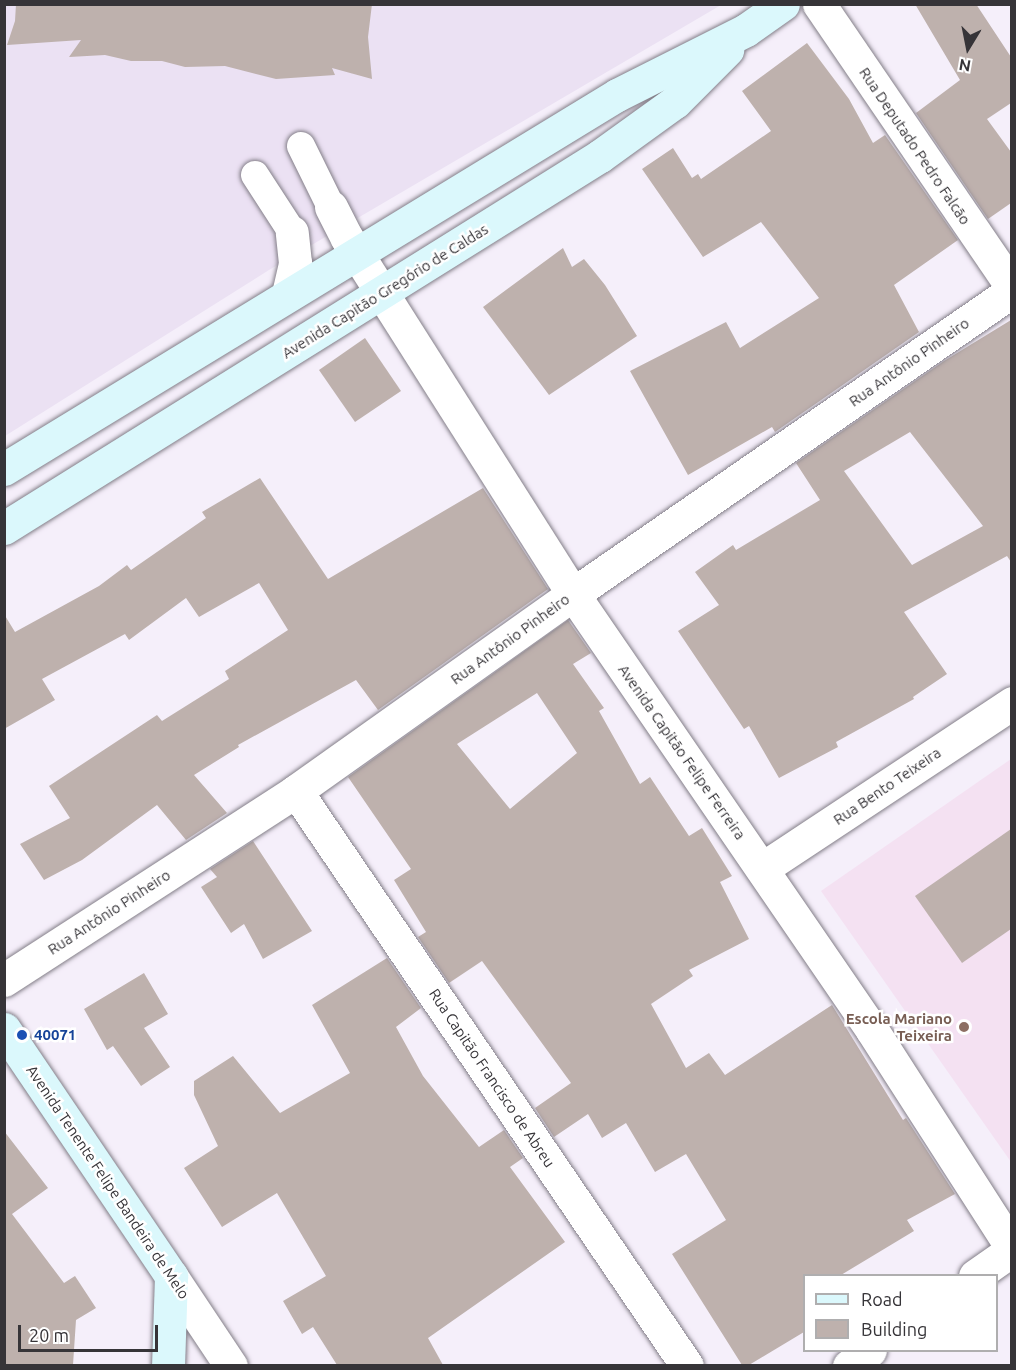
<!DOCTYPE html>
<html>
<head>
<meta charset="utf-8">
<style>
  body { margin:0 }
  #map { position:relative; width:1016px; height:1370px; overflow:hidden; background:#f5effa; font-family:Ubuntu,sans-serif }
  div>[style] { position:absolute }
  .built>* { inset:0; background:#ebe1f3 }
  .education>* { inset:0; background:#f4e1f2 }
  .building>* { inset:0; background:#beb1ad }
  .roads { filter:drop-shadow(0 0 2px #837e88) drop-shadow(0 0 2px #837e88) }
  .lane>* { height:28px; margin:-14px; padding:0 14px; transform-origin:14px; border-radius:14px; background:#fff }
  .street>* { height:33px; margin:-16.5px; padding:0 16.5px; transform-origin:16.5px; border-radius:16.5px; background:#fff }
  .secondary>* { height:33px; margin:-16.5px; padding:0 16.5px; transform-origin:16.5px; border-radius:16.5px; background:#dbf8fc }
  .dots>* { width:16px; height:16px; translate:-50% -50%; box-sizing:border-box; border:3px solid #fff; border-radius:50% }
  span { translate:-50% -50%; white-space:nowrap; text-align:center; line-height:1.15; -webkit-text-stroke:5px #fff; paint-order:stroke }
  .street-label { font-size:15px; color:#363438 }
  .education-label { font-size:15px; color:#785e54; font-weight:700 }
  .right { translate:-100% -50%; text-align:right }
  .transit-label { font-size:15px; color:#164399; font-weight:700 }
  .left { translate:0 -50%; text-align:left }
  .frame { position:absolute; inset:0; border:6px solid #363438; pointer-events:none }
  .legend { position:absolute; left:803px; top:1274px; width:195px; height:78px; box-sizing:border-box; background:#fff; border:2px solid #afaeaf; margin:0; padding:8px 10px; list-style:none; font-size:18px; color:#363438 }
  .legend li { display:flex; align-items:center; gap:12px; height:30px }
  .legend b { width:30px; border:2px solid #afaeaf }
  .north { position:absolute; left:938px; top:18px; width:60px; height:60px; -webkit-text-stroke:4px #fff; paint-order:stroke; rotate:190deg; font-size:16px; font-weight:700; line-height:24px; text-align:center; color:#363438 }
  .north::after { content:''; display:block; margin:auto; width:21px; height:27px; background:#363438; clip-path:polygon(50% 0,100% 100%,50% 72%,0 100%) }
  .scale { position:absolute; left:18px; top:1325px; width:140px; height:27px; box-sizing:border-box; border:3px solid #363438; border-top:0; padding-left:8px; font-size:18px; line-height:21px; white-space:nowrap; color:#363438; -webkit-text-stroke:4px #fff; paint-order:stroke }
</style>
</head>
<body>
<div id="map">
  <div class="built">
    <div style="clip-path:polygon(5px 5px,721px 5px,269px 270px,5px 436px)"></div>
  </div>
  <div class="education">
    <div style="clip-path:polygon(1011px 759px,1011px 1162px,821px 891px)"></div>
  </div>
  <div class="building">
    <div style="clip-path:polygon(16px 4px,372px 4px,368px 37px,372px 79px,332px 68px,335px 75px,276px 79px,225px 66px,185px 67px,162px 61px,131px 61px,105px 55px,69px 57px,81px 40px,7px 45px,15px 21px)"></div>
    <div style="clip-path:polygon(915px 4px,976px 4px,1011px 57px,1011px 103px,987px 119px,1011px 152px,1011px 203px,988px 219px,916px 113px,960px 80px)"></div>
    <div style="clip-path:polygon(807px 43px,849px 99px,873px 143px,885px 135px,958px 240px,894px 285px,919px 332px,775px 432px,772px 427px,688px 475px,630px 371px,726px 322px,740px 348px,819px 298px,761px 222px,703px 257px,642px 169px,673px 148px,692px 178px,698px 174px,701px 179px,771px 131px,742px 91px)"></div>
    <div style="clip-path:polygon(563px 248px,572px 267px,584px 259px,605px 285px,637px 336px,549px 395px,483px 307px)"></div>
    <div style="clip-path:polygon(evenodd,1011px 320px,1011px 562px,1007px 556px,904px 612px,947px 674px,913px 697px,914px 699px,836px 742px,838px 747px,779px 778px,749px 726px,744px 729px,678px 631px,719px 605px,695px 572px,733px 545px,736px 550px,820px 500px,796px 463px,944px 361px,1011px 320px,910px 432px,983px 526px,912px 565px,844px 471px,910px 432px)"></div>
    <div style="clip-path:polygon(365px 338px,401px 391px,355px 422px,319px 370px)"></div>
    <div style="clip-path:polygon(260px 478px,328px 579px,483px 488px,548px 589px,378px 710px,356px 680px,238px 745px,239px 747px,194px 775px,227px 813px,186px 840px,157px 805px,82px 860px,44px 880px,20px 844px,70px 818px,49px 786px,157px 715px,162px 721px,229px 679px,225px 671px,288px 630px,259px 583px,199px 617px,186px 598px,129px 640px,125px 634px,42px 679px,55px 700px,4px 729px,4px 614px,15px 632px,99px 586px,127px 565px,131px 570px,206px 518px,202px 512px)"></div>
    <div style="clip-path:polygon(evenodd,568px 620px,591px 653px,573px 664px,604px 708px,599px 711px,640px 784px,650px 777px,689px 836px,702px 828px,732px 876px,720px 882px,749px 939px,689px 970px,693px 976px,651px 1004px,686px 1068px,709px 1053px,725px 1075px,832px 1005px,903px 1120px,906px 1118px,955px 1194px,907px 1220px,914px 1231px,841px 1275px,804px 1275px,804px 1332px,749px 1365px,742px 1365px,672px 1254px,726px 1220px,686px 1154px,655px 1172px,626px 1123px,602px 1138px,588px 1114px,554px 1137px,535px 1108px,571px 1083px,482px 961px,449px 983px,418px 937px,426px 932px,394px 880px,411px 869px,348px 777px,568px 620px,537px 693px,577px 753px,510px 809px,457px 744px,537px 693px)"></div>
    <div style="clip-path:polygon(1011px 829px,1011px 929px,962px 963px,915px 896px)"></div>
    <div style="clip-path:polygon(253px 841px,312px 931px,263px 959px,244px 924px,231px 933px,201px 887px,217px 877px,210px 869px)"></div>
    <div style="clip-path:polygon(387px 958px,421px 1008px,396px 1027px,423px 1076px,479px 1147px,504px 1130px,523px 1158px,510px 1167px,565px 1242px,428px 1338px,443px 1365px,337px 1365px,313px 1327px,302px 1334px,283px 1301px,326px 1276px,277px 1193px,222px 1227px,184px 1168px,218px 1146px,194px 1095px,194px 1081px,233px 1056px,280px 1113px,350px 1073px,312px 1005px)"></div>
    <div style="clip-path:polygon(144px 973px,168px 1014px,144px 1028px,170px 1067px,141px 1086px,113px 1046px,107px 1050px,84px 1009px)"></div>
    <div style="clip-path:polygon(4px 1131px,48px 1188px,12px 1214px,64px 1283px,75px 1276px,96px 1308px,76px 1320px,73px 1365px,4px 1365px)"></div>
  </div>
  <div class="roads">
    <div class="lane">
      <div style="left:301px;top:146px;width:68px;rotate:63.8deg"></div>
      <div style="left:255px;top:175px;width:68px;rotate:57deg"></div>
    </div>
    <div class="street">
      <div style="left:819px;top:4px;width:343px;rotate:55.7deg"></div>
      <div style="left:331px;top:207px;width:35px;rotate:63deg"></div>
      <div style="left:347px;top:238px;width:422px;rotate:57.6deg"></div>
      <div style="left:573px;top:594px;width:529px;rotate:55.56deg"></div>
      <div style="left:872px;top:1030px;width:259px;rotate:57.3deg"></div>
      <div style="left:288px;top:294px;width:32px;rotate:-77deg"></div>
      <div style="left:295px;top:263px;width:31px;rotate:-96deg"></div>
      <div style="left:296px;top:791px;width:695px;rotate:55.78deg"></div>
      <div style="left:763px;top:868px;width:299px;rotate:-33.5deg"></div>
      <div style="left:4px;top:980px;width:348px;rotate:-32.9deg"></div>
      <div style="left:296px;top:791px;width:340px;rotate:-35.4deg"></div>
      <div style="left:573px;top:594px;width:533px;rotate:-34.61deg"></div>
      <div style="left:171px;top:1276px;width:108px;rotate:56.3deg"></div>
      <div style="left:975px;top:1276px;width:45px;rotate:-35.1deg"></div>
      <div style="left:849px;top:1366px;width:26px;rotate:-37deg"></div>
    </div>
    <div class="secondary">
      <div style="left:4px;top:469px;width:718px;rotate:-31.39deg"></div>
      <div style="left:617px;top:95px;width:144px;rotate:-26.7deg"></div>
      <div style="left:746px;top:30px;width:45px;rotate:-35.1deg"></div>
      <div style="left:4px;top:528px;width:703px;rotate:-31.97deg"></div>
      <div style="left:600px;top:156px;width:92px;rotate:-35.8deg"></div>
      <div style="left:675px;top:102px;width:74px;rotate:-45deg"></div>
      <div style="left:4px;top:1029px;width:298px;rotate:55.9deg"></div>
      <div style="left:171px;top:1276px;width:90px;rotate:91.9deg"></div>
    </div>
  </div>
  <div class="dots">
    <div style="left:964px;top:1027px;background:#8d6e63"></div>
    <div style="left:22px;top:1035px;background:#1a4fb4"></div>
  </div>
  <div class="street-label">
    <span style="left:915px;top:146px;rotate:56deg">Rua Deputado Pedro Falcão</span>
    <span style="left:385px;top:291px;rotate:-32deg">Avenida Capitão Gregório de Caldas</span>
    <span style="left:909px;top:362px;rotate:-35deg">Rua Antônio Pinheiro</span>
    <span style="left:510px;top:639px;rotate:-36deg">Rua Antônio Pinheiro</span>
    <span style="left:682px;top:752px;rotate:55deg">Avenida Capitão Felipe Ferreira</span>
    <span style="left:887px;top:786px;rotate:-34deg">Rua Bento Teixeira</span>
    <span style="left:109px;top:912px;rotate:-33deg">Rua Antônio Pinheiro</span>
    <span style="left:492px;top:1078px;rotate:56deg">Rua Capitão Francisco de Abreu</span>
    <span style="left:108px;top:1182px;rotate:56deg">Avenida Tenente Felipe Bandeira de Melo</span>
  </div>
  <div class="education-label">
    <span class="right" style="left:952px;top:1027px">Escola Mariano<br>Teixeira</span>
  </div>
  <div class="transit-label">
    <span class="left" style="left:34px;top:1035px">40071</span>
  </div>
  <div class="frame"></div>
  <ul class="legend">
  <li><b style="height:8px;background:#dbf8fc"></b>Road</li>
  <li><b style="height:16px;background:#beb1ad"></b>Building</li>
  </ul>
  <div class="north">N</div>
  <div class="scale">20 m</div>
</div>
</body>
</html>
